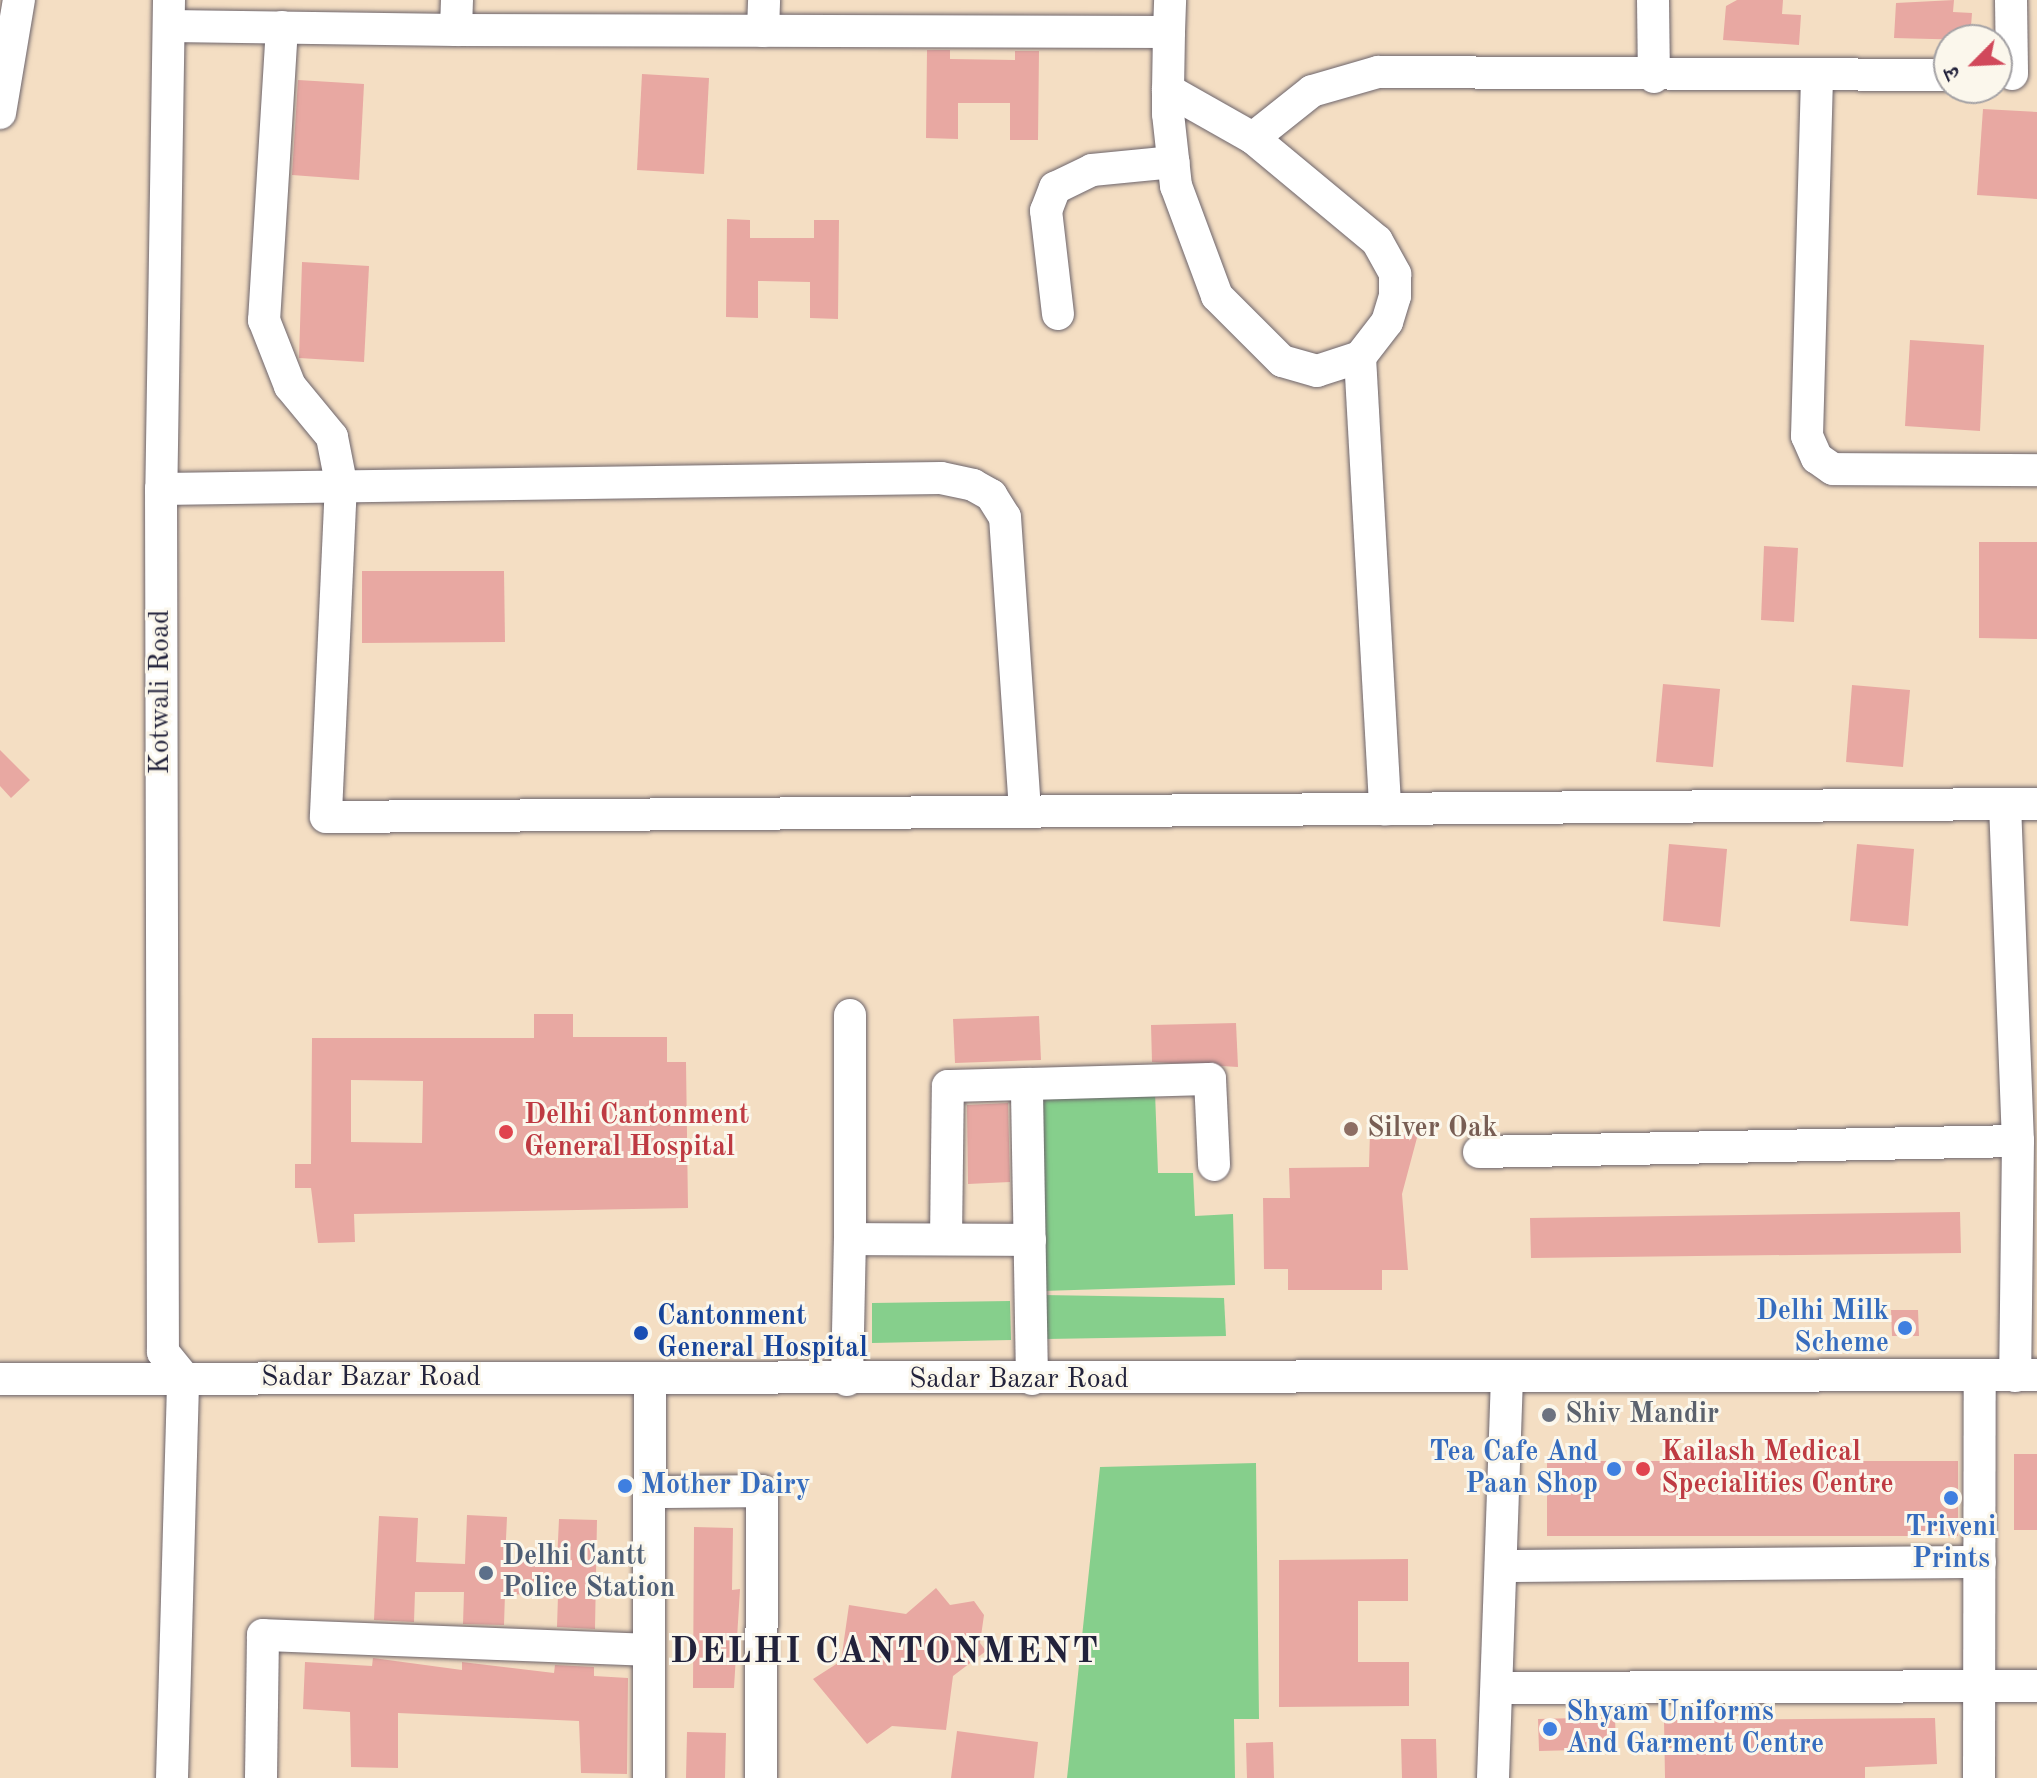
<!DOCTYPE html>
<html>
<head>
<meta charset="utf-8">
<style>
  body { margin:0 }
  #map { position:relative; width:2037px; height:1778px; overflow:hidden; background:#f4dec3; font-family:"Old Standard TT","Noto Serif Devanagari",serif }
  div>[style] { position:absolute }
  .green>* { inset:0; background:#86cf8c }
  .building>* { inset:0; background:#e8a8a2 }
  .roads { filter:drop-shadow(0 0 2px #6c646b) drop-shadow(0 0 2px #6c646b) }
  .minor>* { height:32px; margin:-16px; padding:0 16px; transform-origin:16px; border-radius:16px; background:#fff }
  .dots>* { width:22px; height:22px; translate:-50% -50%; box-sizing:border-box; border:4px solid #fbf7ec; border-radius:50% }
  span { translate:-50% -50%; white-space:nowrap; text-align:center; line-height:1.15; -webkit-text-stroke:6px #fbf7ec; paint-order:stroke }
  .street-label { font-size:28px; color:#22223b }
  .health-label { font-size:28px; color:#be3a42; font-weight:700 }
  .left { translate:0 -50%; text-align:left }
  .education-label { font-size:28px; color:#785e54; font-weight:700 }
  .shop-label { font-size:28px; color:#366cbe; font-weight:700 }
  .right { translate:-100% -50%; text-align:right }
  .transit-label { font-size:28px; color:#164399; font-weight:700 }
  .worship-label { font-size:28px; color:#5b616d; font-weight:700 }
  .service-label { font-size:28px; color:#4e5e75; font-weight:700 }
  .district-label { font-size:36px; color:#22223b; font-weight:700; letter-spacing:2px }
  .north { position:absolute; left:1933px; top:24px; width:80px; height:80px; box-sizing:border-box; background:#fbf7ec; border:2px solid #a4a2a5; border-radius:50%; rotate:246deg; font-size:22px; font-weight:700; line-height:32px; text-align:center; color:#22223b }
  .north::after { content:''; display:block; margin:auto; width:28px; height:36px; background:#d1495b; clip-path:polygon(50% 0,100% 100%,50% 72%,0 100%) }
</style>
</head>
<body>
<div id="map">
  <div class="green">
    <div style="clip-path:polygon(1155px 1092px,1158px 1173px,1193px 1173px,1195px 1216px,1233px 1214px,1235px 1285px,1042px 1291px,1035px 1095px)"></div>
    <div style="clip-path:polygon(1043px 1295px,1224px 1298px,1226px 1336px,1046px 1339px)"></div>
    <div style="clip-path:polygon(1010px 1301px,1011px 1340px,872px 1343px,872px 1303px)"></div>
    <div style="clip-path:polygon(1256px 1463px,1259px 1719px,1234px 1719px,1235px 1778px,1067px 1778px,1100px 1467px)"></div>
  </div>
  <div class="building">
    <div style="clip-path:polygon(1737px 0,1783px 0,1782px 14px,1801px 15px,1799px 45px,1723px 40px,1726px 6px)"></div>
    <div style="clip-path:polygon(1954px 0,1953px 12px,1972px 13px,1970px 40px,1894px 38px,1896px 3px)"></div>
    <div style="clip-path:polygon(927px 50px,950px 50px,950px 59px,1015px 60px,1015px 51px,1039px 51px,1038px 140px,1010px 140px,1010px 103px,958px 103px,958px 139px,926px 138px)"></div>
    <div style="clip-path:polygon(642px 74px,709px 78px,704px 174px,637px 170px)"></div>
    <div style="clip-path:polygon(298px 80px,364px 84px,359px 180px,292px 175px)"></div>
    <div style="clip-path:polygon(1983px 109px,2037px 112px,2037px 199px,1977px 195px)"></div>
    <div style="clip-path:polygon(727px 219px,750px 220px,750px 238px,814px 238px,814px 220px,839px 220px,838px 319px,810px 318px,810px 282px,758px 281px,758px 318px,726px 317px)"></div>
    <div style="clip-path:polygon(302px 262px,369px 266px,364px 362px,299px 358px)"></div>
    <div style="clip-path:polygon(1910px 340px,1984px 345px,1980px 431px,1905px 426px)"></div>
    <div style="clip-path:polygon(1979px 542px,2037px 542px,2037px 639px,1979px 638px)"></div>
    <div style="clip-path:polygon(1764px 546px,1798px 548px,1794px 622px,1761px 620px)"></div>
    <div style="clip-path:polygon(362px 571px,504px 571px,505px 642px,362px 643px)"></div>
    <div style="clip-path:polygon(1663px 684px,1720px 689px,1713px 767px,1656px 762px)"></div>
    <div style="clip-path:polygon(1852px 685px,1910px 690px,1903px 767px,1846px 762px)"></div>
    <div style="clip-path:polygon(0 750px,30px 780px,11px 798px,0 786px)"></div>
    <div style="clip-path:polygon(1669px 844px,1727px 849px,1720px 927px,1663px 921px)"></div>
    <div style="clip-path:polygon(1857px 844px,1914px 849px,1908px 926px,1850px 921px)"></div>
    <div style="clip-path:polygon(evenodd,534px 1014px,573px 1014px,573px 1037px,667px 1037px,667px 1062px,686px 1062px,688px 1208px,354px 1214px,355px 1242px,318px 1243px,311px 1188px,295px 1188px,295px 1164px,311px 1164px,312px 1038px,534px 1038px,534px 1014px,351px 1080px,423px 1081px,422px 1143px,351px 1142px,351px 1080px)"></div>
    <div style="clip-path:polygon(1039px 1016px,1041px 1060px,955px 1063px,953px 1019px)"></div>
    <div style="clip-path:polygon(1236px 1023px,1238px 1067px,1152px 1062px,1151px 1025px)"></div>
    <div style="clip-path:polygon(1008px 1103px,1010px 1182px,968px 1184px,967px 1105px)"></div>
    <div style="clip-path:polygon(1370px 1132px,1418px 1134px,1402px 1194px,1408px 1270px,1382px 1270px,1382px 1290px,1288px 1290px,1288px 1269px,1264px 1269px,1263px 1198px,1290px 1198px,1289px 1168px,1369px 1167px)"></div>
    <div style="clip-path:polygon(1960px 1212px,1961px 1253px,1531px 1258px,1530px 1218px)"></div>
    <div style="clip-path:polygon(1891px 1310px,1918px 1310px,1919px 1336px,1892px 1336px)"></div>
    <div style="clip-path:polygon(2014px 1454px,2037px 1454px,2037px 1530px,2014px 1530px)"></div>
    <div style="clip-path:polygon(1547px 1461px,1958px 1461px,1958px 1536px,1547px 1536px)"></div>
    <div style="clip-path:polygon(467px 1515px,507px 1517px,505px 1561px,557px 1562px,559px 1519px,597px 1520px,595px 1629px,557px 1627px,558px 1596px,505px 1594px,504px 1625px,463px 1624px,464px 1592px,415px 1592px,414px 1622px,374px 1620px,379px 1516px,418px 1518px,416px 1562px,465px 1564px)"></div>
    <div style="clip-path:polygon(694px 1527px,733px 1528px,732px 1590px,740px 1589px,734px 1688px,693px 1688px)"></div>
    <div style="clip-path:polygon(1408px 1559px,1408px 1601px,1358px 1601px,1358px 1662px,1409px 1662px,1409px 1706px,1279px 1707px,1279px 1560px)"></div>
    <div style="clip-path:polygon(936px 1588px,950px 1605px,974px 1601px,984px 1615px,980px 1643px,986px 1651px,953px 1676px,946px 1730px,892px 1726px,867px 1744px,813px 1679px,841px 1661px,849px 1605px,906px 1614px)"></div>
    <div style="clip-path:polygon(373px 1658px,462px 1670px,462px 1662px,554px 1673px,555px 1665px,594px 1667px,594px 1676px,628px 1678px,627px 1774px,581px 1773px,579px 1721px,398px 1713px,398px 1768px,351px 1767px,350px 1712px,303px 1709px,305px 1662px,372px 1666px)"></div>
    <div style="clip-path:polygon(1615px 1717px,1616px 1749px,1539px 1751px,1538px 1719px)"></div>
    <div style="clip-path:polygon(1935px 1718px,1937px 1764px,1865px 1767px,1865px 1778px,1665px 1778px,1664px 1720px)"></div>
    <div style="clip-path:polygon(957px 1731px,1038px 1742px,1034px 1778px,951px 1778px)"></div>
    <div style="clip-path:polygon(687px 1732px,726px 1733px,725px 1778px,686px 1778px)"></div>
    <div style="clip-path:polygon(1401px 1739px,1436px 1739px,1437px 1778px,1402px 1778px)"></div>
    <div style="clip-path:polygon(1273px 1742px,1274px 1778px,1247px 1778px,1246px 1743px)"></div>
  </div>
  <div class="roads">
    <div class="minor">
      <div style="left:169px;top:0;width:489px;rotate:90.9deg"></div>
      <div style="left:161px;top:489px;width:863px;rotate:89.87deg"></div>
      <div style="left:163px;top:1352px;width:32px;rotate:51deg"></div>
      <div style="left:457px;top:0;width:30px;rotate:92deg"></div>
      <div style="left:456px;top:30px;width:713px;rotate:0.16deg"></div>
      <div style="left:1653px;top:0;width:77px;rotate:89.3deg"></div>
      <div style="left:2011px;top:0;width:74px;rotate:89.2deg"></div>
      <div style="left:170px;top:26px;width:286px;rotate:0.8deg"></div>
      <div style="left:282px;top:27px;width:294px;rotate:93.5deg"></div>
      <div style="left:264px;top:320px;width:71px;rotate:68.5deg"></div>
      <div style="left:290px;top:386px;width:66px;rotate:50.5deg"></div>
      <div style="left:332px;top:437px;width:47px;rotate:78.9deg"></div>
      <div style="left:341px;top:483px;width:334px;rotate:92.6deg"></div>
      <div style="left:326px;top:817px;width:1711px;rotate:-0.44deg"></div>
      <div style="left:763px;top:31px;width:31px;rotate:-88deg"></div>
      <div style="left:1817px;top:78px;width:358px;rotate:91.6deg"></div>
      <div style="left:1807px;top:436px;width:24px;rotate:66deg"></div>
      <div style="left:1817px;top:458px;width:19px;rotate:35deg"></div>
      <div style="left:1833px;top:469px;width:204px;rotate:0.3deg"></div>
      <div style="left:1168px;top:90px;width:98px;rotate:29.5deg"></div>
      <div style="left:1253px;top:138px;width:161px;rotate:39.7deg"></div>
      <div style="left:1377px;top:241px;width:38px;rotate:61deg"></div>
      <div style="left:1395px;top:274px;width:22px;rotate:90deg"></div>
      <div style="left:1395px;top:296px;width:27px;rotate:107deg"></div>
      <div style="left:1387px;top:322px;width:44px;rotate:127.6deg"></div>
      <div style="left:1360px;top:357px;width:45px;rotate:162deg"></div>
      <div style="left:1317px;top:371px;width:36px;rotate:-164deg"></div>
      <div style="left:1282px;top:361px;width:92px;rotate:-135deg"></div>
      <div style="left:1217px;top:296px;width:117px;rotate:-110.4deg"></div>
      <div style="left:1176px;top:186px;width:72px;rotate:-96.3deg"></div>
      <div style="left:1168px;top:114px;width:24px;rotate:-90deg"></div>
      <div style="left:1168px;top:90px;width:58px;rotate:-89deg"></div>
      <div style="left:1169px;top:32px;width:32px;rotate:-88deg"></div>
      <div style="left:0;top:113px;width:115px;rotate:-80.5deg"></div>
      <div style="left:1253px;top:138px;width:75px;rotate:-38.5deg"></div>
      <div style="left:1312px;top:91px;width:69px;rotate:-16.1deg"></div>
      <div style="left:1378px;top:72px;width:571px;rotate:0.3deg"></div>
      <div style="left:1058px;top:314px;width:104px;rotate:-96.6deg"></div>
      <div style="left:1046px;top:211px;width:25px;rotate:-69deg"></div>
      <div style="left:1055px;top:188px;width:41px;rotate:-25.9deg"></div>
      <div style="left:1092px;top:170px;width:82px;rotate:-5.6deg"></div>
      <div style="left:1360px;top:357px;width:453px;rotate:86.8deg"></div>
      <div style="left:161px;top:489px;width:780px;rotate:-0.81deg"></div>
      <div style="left:941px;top:478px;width:33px;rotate:12deg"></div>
      <div style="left:973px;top:485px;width:21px;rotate:29deg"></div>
      <div style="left:991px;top:495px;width:26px;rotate:58deg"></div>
      <div style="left:1005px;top:517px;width:295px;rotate:86.1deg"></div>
      <div style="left:2005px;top:804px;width:337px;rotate:87.8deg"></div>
      <div style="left:2018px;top:1141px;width:235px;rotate:90.7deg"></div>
      <div style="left:850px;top:1015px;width:224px;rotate:90deg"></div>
      <div style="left:1479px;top:1152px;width:539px;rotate:-1.17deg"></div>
      <div style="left:946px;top:1239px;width:153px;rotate:-89.3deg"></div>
      <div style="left:948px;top:1086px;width:79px;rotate:-1.5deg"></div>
      <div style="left:0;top:1379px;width:2037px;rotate:-0.11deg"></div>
      <div style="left:1032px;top:1379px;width:295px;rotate:-91deg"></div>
      <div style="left:1027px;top:1084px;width:183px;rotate:-1.6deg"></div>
      <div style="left:1210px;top:1079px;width:86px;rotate:87.3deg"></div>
      <div style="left:847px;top:1380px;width:141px;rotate:-88.8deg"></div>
      <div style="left:850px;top:1239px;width:180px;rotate:0.3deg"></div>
      <div style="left:651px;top:1492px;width:111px;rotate:-0.5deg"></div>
      <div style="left:762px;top:1491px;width:287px;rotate:90.2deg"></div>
      <div style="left:1501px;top:1566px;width:479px;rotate:-0.5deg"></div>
      <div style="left:1497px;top:1688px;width:540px;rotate:-0.21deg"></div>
      <div style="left:172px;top:1778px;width:401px;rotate:-88.4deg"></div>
      <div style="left:261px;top:1778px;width:143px;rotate:-89.2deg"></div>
      <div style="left:263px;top:1635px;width:386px;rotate:2.2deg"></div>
      <div style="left:649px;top:1778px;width:399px;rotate:-89.9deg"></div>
      <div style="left:1493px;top:1778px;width:397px;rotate:-88deg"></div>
      <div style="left:1979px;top:1778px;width:402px;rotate:-89.9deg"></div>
    </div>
  </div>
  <div class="dots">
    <div style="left:1351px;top:1129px;background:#8d6e63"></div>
    <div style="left:506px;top:1132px;background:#e0444e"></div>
    <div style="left:1905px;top:1328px;background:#3f7fe0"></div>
    <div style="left:641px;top:1333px;background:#1a4fb4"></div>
    <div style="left:1549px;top:1415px;background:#6b7280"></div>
    <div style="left:1614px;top:1469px;background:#3f7fe0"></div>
    <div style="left:1643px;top:1469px;background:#e0444e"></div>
    <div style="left:625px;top:1486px;background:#3f7fe0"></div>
    <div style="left:1951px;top:1498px;background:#3f7fe0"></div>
    <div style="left:486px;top:1573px;background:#5c6f8a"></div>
    <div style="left:1550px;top:1729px;background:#3f7fe0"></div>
  </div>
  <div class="street-label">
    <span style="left:161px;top:692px;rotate:-90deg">Kotwali Road</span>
    <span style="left:371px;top:1378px">Sadar Bazar Road</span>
    <span style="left:1019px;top:1380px">Sadar Bazar Road</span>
  </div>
  <div class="health-label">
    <span class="left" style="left:524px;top:1132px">Delhi Cantonment<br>General Hospital</span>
    <span class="left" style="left:1661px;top:1469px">Kailash Medical<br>Specialities Centre</span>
  </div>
  <div class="education-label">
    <span class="left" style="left:1367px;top:1129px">Silver Oak</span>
  </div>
  <div class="shop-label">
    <span class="right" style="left:1889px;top:1328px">Delhi Milk<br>Scheme</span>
    <span class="right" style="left:1598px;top:1469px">Tea Cafe And<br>Paan Shop</span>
    <span class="left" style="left:641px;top:1486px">Mother Dairy</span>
    <span style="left:1951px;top:1544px">Triveni<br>Prints</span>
    <span class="left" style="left:1566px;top:1729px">Shyam Uniforms<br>And Garment Centre</span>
  </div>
  <div class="transit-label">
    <span class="left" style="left:657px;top:1333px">Cantonment<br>General Hospital</span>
  </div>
  <div class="worship-label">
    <span class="left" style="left:1565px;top:1415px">Shiv Mandir</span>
  </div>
  <div class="service-label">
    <span class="left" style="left:502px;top:1573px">Delhi Cantt<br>Police Station</span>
  </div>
  <div class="district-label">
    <span style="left:885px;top:1654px">DELHI CANTONMENT</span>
  </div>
  <div class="north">उ</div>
</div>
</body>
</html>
